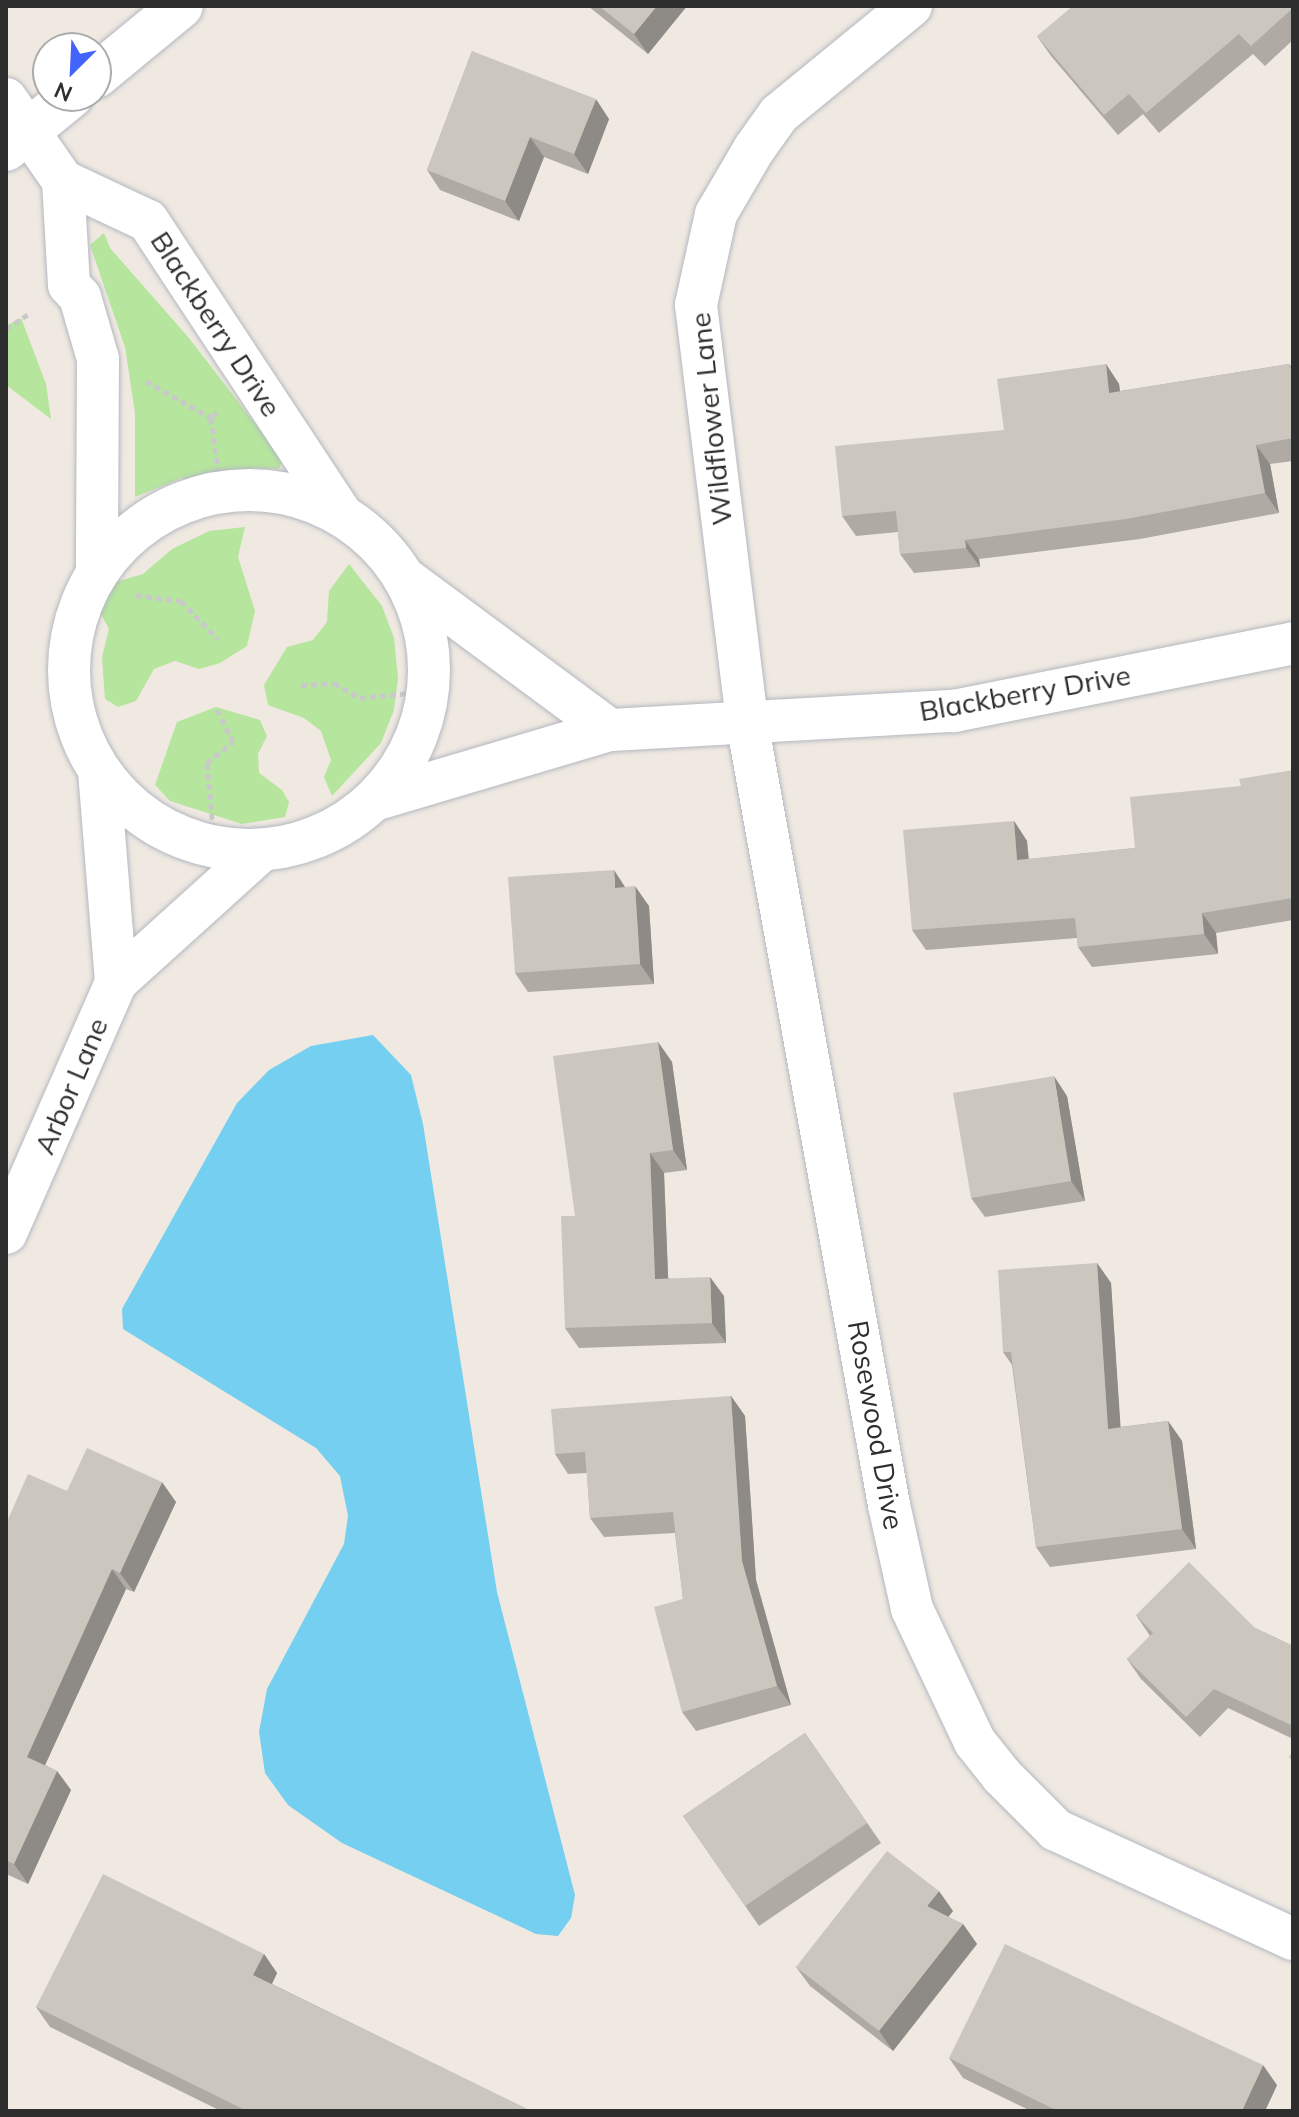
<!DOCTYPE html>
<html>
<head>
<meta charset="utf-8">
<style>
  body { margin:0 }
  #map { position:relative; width:1299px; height:2117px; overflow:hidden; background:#efe9e1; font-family:Mulish,sans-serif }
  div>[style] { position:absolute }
  .green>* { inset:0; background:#b6e59e }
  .water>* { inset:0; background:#75cff0 }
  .path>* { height:5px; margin-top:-2.5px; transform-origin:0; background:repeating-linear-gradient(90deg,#c9c9c9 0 6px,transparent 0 10px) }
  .roads { filter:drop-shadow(0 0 2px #b4b7c1) drop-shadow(0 0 2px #b4b7c1) }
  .minor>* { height:42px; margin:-21px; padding:0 21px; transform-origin:21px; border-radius:21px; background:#fff }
  .minor>.ring { margin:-21px; padding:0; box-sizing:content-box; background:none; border:42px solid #fff; border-radius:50% }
  .secondary>* { height:44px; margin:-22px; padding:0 22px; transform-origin:22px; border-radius:22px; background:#fff }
  .wall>* { inset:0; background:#afaba4 }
  .shaded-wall>* { inset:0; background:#8e8b86 }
  .building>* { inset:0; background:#cbc7bf }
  span { translate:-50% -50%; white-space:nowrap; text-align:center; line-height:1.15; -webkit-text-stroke:8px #fff; paint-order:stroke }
  .street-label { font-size:28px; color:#2e2e2e }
  .frame { position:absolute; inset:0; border:8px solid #2e2e2e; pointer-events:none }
  .north { position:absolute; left:32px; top:32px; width:80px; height:80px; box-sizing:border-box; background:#fff; border:2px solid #ababab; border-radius:50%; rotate:204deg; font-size:22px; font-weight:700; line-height:32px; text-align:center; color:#2e2e2e }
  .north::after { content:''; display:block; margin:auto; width:28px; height:36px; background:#4264fb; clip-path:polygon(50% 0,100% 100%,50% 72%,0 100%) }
</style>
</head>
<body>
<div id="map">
  <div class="green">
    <div style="clip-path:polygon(104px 233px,110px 248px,189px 338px,283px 460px,279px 469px,252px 468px,221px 492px,182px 478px,135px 497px,135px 413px,125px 347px,90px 245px)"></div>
    <div style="clip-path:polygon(21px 318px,46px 384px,51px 419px,6px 385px,6px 326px)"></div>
    <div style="clip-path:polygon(245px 527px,238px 557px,255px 611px,247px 646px,220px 663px,199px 669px,175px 661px,154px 669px,136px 701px,118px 707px,105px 699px,102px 657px,109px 629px,88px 590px,143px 574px,172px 549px,209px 531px)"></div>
    <div style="clip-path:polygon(349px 564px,382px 606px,394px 638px,398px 678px,394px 710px,381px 743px,332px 796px,324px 777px,331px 760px,321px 731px,304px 718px,268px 705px,264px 685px,287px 647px,313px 640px,327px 622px,329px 591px)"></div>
    <div style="clip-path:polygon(216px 707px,260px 720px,267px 736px,258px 754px,259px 773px,282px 790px,289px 802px,285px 817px,242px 824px,170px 801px,155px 785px,177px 722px)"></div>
  </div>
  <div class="water">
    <div style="clip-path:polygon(373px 1035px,411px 1075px,423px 1124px,497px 1592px,575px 1895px,571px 1918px,558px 1936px,536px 1934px,342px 1843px,288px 1805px,265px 1773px,259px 1732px,267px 1689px,344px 1544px,348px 1516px,340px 1476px,316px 1448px,123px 1329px,122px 1309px,237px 1103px,269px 1070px,311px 1046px)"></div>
  </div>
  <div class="path">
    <div style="left:6px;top:329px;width:30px;rotate:-34deg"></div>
    <div style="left:146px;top:381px;width:75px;rotate:29.6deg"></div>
    <div style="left:217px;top:412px;width:8px;rotate:135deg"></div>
    <div style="left:211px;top:418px;width:75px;rotate:82.3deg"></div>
    <div style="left:136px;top:595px;width:45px;rotate:7.6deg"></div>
    <div style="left:181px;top:601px;width:53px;rotate:45.8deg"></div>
    <div style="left:301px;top:685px;width:33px;rotate:-3deg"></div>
    <div style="left:334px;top:683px;width:30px;rotate:30deg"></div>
    <div style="left:360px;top:698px;width:70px;rotate:-5.7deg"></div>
    <div style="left:213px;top:829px;width:66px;rotate:-95.2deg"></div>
    <div style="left:207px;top:763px;width:33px;rotate:-39deg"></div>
    <div style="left:233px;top:742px;width:39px;rotate:-116deg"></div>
  </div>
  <div class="roads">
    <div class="minor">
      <div style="left:911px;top:6px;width:171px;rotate:140.7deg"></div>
      <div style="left:779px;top:114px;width:43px;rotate:125.5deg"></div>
      <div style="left:754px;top:149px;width:75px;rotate:120.3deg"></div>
      <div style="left:716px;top:214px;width:93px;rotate:102.4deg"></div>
      <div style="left:696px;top:305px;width:420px;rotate:83deg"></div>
      <div style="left:747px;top:722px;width:796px;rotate:79.72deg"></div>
      <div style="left:889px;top:1505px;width:107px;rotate:77.5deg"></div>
      <div style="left:912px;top:1609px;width:147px;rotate:64.7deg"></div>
      <div style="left:975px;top:1742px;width:43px;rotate:51.5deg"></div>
      <div style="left:1002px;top:1776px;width:76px;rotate:45deg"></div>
      <div style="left:1056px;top:1830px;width:261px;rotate:24.7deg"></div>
      <div style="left:6px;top:99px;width:100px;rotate:55.2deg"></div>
      <div style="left:63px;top:181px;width:94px;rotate:25.2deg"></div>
      <div style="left:148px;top:221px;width:351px;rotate:56.6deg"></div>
      <div style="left:63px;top:181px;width:104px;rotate:86.7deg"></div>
      <div style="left:69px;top:285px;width:16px;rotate:47deg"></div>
      <div style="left:80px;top:297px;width:65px;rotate:73.8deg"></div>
      <div style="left:98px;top:359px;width:210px;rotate:90.3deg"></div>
      <div class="ring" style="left:69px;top:490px;width:318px;height:318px"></div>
      <div style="left:407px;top:580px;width:252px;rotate:36.5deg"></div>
      <div style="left:99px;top:771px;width:212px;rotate:85.4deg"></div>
      <div style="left:377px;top:799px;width:243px;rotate:-16.5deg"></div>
      <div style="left:610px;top:730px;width:345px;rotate:-3.2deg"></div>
      <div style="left:954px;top:711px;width:346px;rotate:-11.3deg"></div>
      <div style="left:6px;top:1233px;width:274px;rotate:-66.3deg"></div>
      <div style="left:116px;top:982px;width:195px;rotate:-42.1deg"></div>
    </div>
    <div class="secondary">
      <div style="left:96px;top:76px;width:110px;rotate:-39.5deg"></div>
      <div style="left:6px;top:149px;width:84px;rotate:-39.2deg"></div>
    </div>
  </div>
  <div class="wall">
    <div style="clip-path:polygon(588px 6px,687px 6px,648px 54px)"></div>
    <div style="clip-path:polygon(1293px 6px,1293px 40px,1265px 66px,1253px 54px,1159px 133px,1143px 114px,1118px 135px,1051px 56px,1037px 36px)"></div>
    <div style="clip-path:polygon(472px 51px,609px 119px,588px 174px,544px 157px,519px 221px,440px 190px,427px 170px)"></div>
    <div style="clip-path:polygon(1106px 364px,1119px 384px,1120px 391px,1289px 364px,1293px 368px,1293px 461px,1270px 464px,1279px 513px,1140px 539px,979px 559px,980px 567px,914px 573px,900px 554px,898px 532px,856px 536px,842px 516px,1004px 430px)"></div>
    <div style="clip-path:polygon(1293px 770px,1293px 920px,1216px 933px,1218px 954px,1092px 967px,1078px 947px,1077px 938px,926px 950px,912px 930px,1014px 821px,1027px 841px,1029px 859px,1135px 848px,1241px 786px)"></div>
    <div style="clip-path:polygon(625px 887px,649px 906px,654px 984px,528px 992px,515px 973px)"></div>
    <div style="clip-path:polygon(658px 1042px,672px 1062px,687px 1170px,664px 1173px,668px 1278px,724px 1296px,726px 1343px,579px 1348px,565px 1328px,575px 1216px)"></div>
    <div style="clip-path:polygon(1067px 1096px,1085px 1201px,985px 1217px,971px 1198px)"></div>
    <div style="clip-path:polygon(1097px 1263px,1111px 1283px,1120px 1427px,1168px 1421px,1182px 1441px,1196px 1549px,1050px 1567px,1036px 1547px,1012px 1365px,1003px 1352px)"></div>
    <div style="clip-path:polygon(731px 1396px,745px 1416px,756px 1580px,791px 1705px,696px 1731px,682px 1712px,683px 1599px,675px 1533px,604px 1537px,590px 1518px,587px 1473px,568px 1474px,555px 1454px)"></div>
    <div style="clip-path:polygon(67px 1491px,176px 1502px,134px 1592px,126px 1589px,45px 1765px,57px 1771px,71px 1790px,28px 1884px,6px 1874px,6px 1524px)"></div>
    <div style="clip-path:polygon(1136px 1615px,1255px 1628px,1293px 1646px,1293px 1739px,1228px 1708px,1200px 1737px,1141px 1679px,1127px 1659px,1150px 1636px)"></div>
    <div style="clip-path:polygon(805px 1733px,881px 1843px,759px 1926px,683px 1816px)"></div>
    <div style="clip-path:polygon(953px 1911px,948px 1917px,963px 1924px,977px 1944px,893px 2051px,810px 1986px,796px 1967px)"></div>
    <div style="clip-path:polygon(264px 1954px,277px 1973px,272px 1984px,531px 2111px,221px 2111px,50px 2027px,36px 2007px)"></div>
    <div style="clip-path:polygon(949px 2058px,1277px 2085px,1265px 2111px,1031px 2111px,963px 2078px)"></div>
  </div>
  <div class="shaded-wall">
    <div style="clip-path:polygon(657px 6px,687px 6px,648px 54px,634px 34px)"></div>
    <div style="clip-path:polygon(596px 99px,609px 119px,588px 174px,574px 154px)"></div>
    <div style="clip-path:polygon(530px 137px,544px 157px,519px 221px,505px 201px)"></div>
    <div style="clip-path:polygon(1106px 364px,1119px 384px,1123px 413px,1109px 393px)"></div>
    <div style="clip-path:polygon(1256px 445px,1270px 464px,1279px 513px,1265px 493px)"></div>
    <div style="clip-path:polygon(965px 540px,979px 559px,980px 567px,966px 548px)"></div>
    <div style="clip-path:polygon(1014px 821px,1027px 841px,1030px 880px,1017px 860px)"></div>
    <div style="clip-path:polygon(614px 870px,627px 890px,615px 888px)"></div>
    <div style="clip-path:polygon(635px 886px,649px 906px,654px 984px,640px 964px)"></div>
    <div style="clip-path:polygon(1202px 913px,1216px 933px,1218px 954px,1204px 934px)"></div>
    <div style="clip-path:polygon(658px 1042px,672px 1062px,687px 1170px,673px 1150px)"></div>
    <div style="clip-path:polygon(1054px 1076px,1067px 1096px,1085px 1201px,1071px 1181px)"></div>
    <div style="clip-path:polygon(650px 1153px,664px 1173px,669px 1299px,655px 1279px)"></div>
    <div style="clip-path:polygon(1097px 1263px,1111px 1283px,1122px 1448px,1108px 1429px)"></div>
    <div style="clip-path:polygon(710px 1277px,724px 1296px,726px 1343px,712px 1323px)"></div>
    <div style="clip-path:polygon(731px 1396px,745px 1416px,756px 1580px,791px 1705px,777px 1686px,742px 1561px)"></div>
    <div style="clip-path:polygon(1168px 1421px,1182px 1441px,1196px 1549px,1182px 1529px)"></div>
    <div style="clip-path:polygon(162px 1482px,176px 1502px,134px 1592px,120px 1573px)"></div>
    <div style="clip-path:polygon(112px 1569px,126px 1589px,40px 1776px,27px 1757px)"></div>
    <div style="clip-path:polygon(57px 1771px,71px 1790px,28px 1884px,14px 1864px)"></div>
    <div style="clip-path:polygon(939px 1891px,953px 1911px,941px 1926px,927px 1906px)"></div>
    <div style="clip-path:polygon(963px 1924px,977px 1944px,893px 2051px,879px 2031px)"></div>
    <div style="clip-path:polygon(264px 1954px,277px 1973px,267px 1994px,253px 1975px)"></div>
    <div style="clip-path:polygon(1263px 2065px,1277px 2085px,1265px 2111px,1242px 2111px)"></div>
  </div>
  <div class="building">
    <div style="clip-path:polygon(599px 6px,657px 6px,634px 34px)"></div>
    <div style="clip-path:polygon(1073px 6px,1293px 6px,1293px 8px,1251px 46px,1239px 34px,1146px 113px,1129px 94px,1104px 115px,1037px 36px)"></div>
    <div style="clip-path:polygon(472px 51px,596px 99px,574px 154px,530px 137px,505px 201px,427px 170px)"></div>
    <div style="clip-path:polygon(1106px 364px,1109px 393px,1289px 364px,1290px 368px,1293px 368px,1293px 438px,1256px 445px,1265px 493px,1126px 519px,965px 540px,966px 548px,900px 554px,896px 511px,842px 516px,835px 446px,1004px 430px,997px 379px)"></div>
    <div style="clip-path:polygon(1293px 770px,1293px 898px,1202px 913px,1204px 934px,1078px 947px,1075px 918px,912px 930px,903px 830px,1014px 821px,1017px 860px,1135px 848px,1130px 797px,1241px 786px,1239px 779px)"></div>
    <div style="clip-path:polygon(614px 870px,615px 888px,635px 886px,640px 964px,515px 973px,508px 877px)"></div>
    <div style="clip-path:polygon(658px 1042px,673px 1150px,650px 1153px,655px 1279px,710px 1277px,712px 1323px,565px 1328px,561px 1216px,575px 1216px,553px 1056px)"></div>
    <div style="clip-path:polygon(1054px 1076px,1071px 1181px,971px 1198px,953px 1093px)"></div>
    <div style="clip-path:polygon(1097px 1263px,1108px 1429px,1168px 1421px,1182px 1529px,1036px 1547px,1011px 1352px,1003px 1352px,998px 1270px)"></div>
    <div style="clip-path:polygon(731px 1396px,742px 1561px,777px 1686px,682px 1712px,654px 1607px,683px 1599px,673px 1512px,590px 1518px,585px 1452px,555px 1454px,551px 1409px)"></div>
    <div style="clip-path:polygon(87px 1448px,162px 1482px,120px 1573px,112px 1569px,27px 1757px,57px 1771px,14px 1864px,6px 1860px,6px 1524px,28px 1474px,67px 1491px)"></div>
    <div style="clip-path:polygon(1189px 1562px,1255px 1628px,1293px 1646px,1293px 1726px,1214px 1689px,1186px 1717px,1127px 1659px,1153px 1633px,1136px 1615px)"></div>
    <div style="clip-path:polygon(805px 1733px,867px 1823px,745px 1906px,683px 1816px)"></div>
    <div style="clip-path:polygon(1293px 1749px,1293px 1760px,1289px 1758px)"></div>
    <div style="clip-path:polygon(887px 1851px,939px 1891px,927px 1906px,963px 1924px,879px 2031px,796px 1967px)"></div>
    <div style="clip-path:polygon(103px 1874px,264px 1954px,253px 1975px,531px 2111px,247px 2111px,36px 2007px)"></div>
    <div style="clip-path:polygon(1005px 1944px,1263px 2065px,1242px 2111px,1058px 2111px,949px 2058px)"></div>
  </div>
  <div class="street-label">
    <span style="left:216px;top:324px;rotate:57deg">Blackberry Drive</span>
    <span style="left:711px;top:419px;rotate:-96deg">Wildflower Lane</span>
    <span style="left:1025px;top:693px;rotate:-10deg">Blackberry Drive</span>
    <span style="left:71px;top:1086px;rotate:-67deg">Arbor Lane</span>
    <span style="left:876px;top:1425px;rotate:80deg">Rosewood Drive</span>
  </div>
  <div class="frame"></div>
  <div class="north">N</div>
</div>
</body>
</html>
